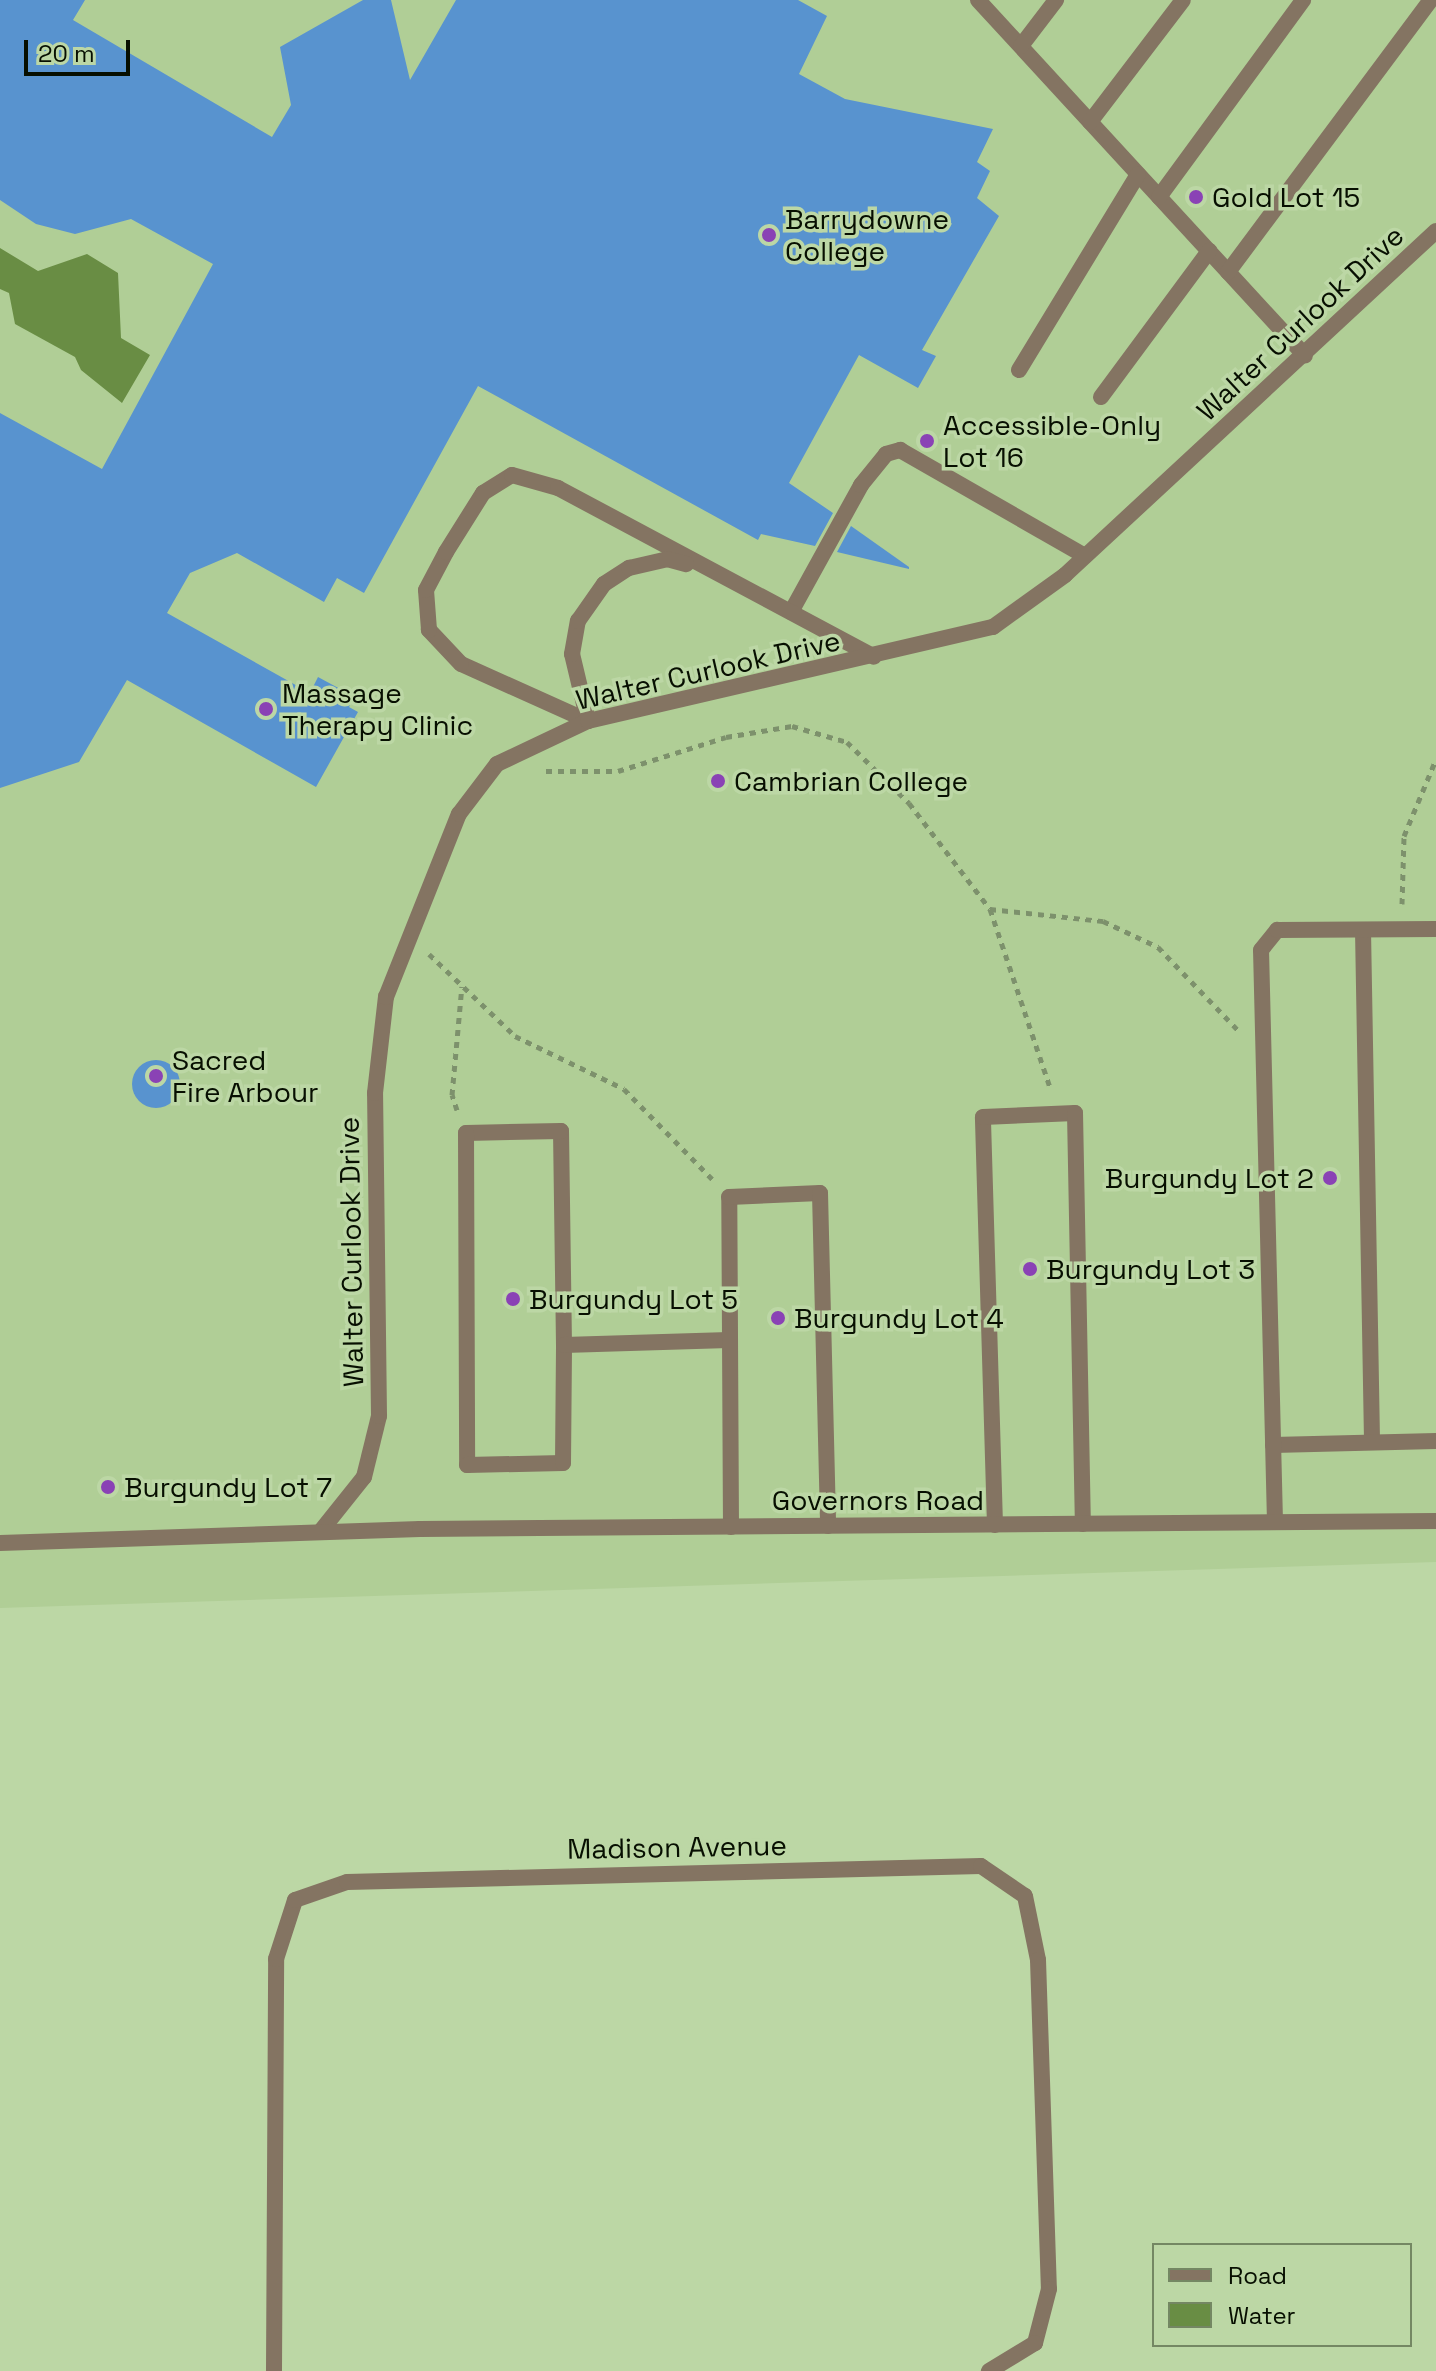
<!DOCTYPE html>
<html>
<head>
<meta charset="utf-8">
<style>
  body { margin:0 }
  #map { position:relative; width:1436px; height:2371px; overflow:hidden; background:#bcd7a5; font-family:"Space Grotesk",sans-serif }
  div>[style] { position:absolute }
  .built>* { inset:0; background:#b0ce96 }
  .water>* { inset:0; background:#698d44 }
  .building>* { inset:0; background:#5893cf }
  .round { border-radius:50% }
  .path>* { height:5px; margin-top:-2.5px; transform-origin:0; background:repeating-linear-gradient(90deg,#7d916c 0 6px,transparent 0 12px) }
  .lane>* { height:16px; margin:-8px; padding:0 8px; transform-origin:8px; border-radius:8px; background:#847462 }
  .street>* { height:16px; margin:-8px; padding:0 8px; transform-origin:8px; border-radius:8px; background:#847462 }
  .dots>* { width:22px; height:22px; translate:-50% -50%; box-sizing:border-box; border:4px solid #bcd7a5; border-radius:50% }
  span { translate:-50% -50%; white-space:nowrap; text-align:center; line-height:1.15; -webkit-text-stroke:7px #bcd7a5; paint-order:stroke }
  .poi-label { font-size:28px; color:#070f01 }
  .left { translate:0 -50%; text-align:left }
  .right { translate:-100% -50%; text-align:right }
  .street-label { font-size:28px; color:#070f01 }
  .legend { position:absolute; left:1152px; top:2243px; width:260px; height:104px; box-sizing:border-box; background:#bcd7a5; border:2px solid #748763; margin:0; padding:10px 14px; list-style:none; font-size:24px; color:#070f01 }
  .legend li { display:flex; align-items:center; gap:16px; height:40px }
  .legend b { width:40px; border:2px solid #748763 }
  .scale { position:absolute; left:24px; top:40px; width:106px; height:36px; box-sizing:border-box; border:4px solid #070f01; border-top:0; padding-left:10px; font-size:24px; line-height:28px; white-space:nowrap; color:#070f01; -webkit-text-stroke:6px #bcd7a5; paint-order:stroke }
</style>
</head>
<body>
<div id="map">
  <div class="built">
    <div style="clip-path:polygon(0 0,1436px 0,1436px 1562px,0 1608px)"></div>
  </div>
  <div class="water">
    <div style="clip-path:polygon(0 248px,38px 271px,87px 254px,118px 273px,121px 338px,150px 355px,122px 403px,81px 370px,75px 357px,15px 324px,9px 293px,0 289px)"></div>
  </div>
  <div class="building">
    <div style="clip-path:polygon(0 0,85px 0,73px 20px,272px 137px,291px 105px,280px 47px,363px 0,391px 0,410px 80px,456px 0,798px 0,827px 16px,799px 74px,845px 99px,993px 129px,977px 162px,990px 171px,977px 198px,999px 216px,922px 350px,936px 356px,918px 388px,859px 355px,789px 483px,833px 513px,815px 546px,761px 534px,758px 540px,478px 386px,364px 593px,337px 578px,324px 602px,237px 553px,190px 573px,167px 613px,310px 693px,318px 677px,355px 697px,349px 707px,358px 712px,316px 787px,127px 680px,79px 762px,0 788px,0 413px,102px 469px,213px 264px,131px 219px,75px 234px,36px 224px,0 200px)"></div>
    <div style="clip-path:polygon(851px 526px,909px 567px,909px 569px,837px 552px)"></div>
    <div class="round" style="left:132px;top:1060px;width:48px;height:48px"></div>
  </div>
  <div class="path">
    <div style="left:546px;top:771px;width:72px"></div>
    <div style="left:618px;top:771px;width:113px;rotate:-17.5deg"></div>
    <div style="left:726px;top:737px;width:67px;rotate:-9.5deg"></div>
    <div style="left:792px;top:726px;width:57px;rotate:16.2deg"></div>
    <div style="left:847px;top:742px;width:87px;rotate:44.5deg"></div>
    <div style="left:909px;top:803px;width:133px;rotate:52.6deg"></div>
    <div style="left:990px;top:909px;width:191px;rotate:71.4deg"></div>
    <div style="left:1402px;top:904px;width:68px;rotate:-88.3deg"></div>
    <div style="left:1404px;top:836px;width:83px;rotate:-67.4deg"></div>
    <div style="left:990px;top:909px;width:114px;rotate:6.1deg"></div>
    <div style="left:1103px;top:921px;width:61px;rotate:25.3deg"></div>
    <div style="left:1158px;top:947px;width:115px;rotate:46.1deg"></div>
    <div style="left:429px;top:954px;width:119px;rotate:43.6deg"></div>
    <div style="left:515px;top:1036px;width:121px;rotate:25.9deg"></div>
    <div style="left:624px;top:1089px;width:126px;rotate:45.6deg"></div>
    <div style="left:457px;top:1110px;width:16px;rotate:-108deg"></div>
    <div style="left:452px;top:1095px;width:109px;rotate:-84.8deg"></div>
  </div>
  <div class="lane">
    <div style="left:978px;top:0;width:483px;rotate:47.4deg"></div>
    <div style="left:1021px;top:46px;width:58px;rotate:-52.7deg"></div>
    <div style="left:1090px;top:122px;width:153px;rotate:-52.7deg"></div>
    <div style="left:1159px;top:197px;width:244px;rotate:-53.8deg"></div>
    <div style="left:1228px;top:272px;width:339px;rotate:-53.3deg"></div>
    <div style="left:1019px;top:370px;width:229px;rotate:-58.7deg"></div>
    <div style="left:1101px;top:397px;width:182px;rotate:-53.5deg"></div>
    <div style="left:791px;top:612px;width:145px;rotate:-61.1deg"></div>
    <div style="left:861px;top:485px;width:40px;rotate:-51deg"></div>
    <div style="left:886px;top:454px;width:15px;rotate:-16deg"></div>
    <div style="left:900px;top:450px;width:213px;rotate:29.8deg"></div>
    <div style="left:588px;top:721px;width:139px;rotate:-155.8deg"></div>
    <div style="left:461px;top:664px;width:47px;rotate:-133.3deg"></div>
    <div style="left:429px;top:630px;width:40px;rotate:-94.3deg"></div>
    <div style="left:426px;top:590px;width:43px;rotate:-62.2deg"></div>
    <div style="left:446px;top:552px;width:70px;rotate:-57.9deg"></div>
    <div style="left:483px;top:493px;width:34px;rotate:-32deg"></div>
    <div style="left:512px;top:475px;width:48px;rotate:15.8deg"></div>
    <div style="left:558px;top:488px;width:358px;rotate:28.1deg"></div>
    <div style="left:588px;top:721px;width:69px;rotate:-103.4deg"></div>
    <div style="left:572px;top:654px;width:34px;rotate:-80deg"></div>
    <div style="left:578px;top:621px;width:45px;rotate:-54.9deg"></div>
    <div style="left:604px;top:584px;width:30px;rotate:-33deg"></div>
    <div style="left:629px;top:568px;width:39px;rotate:-13deg"></div>
    <div style="left:667px;top:559px;width:20px;rotate:15deg"></div>
    <div style="left:1363px;top:930px;width:512px;rotate:88.99deg"></div>
    <div style="left:564px;top:1345px;width:214px;rotate:-90.8deg"></div>
    <div style="left:561px;top:1131px;width:95px;rotate:178.8deg"></div>
    <div style="left:466px;top:1133px;width:332px;rotate:89.8deg"></div>
    <div style="left:467px;top:1465px;width:96px;rotate:-1.2deg"></div>
    <div style="left:563px;top:1463px;width:118px;rotate:-89.5deg"></div>
    <div style="left:564px;top:1345px;width:165px;rotate:-1.7deg"></div>
    <div style="left:1273px;top:1445px;width:163px;rotate:-1.4deg"></div>
    <div style="left:1275px;top:1522px;width:572px;rotate:-91.4deg"></div>
    <div style="left:1261px;top:950px;width:26px;rotate:-51deg"></div>
    <div style="left:1277px;top:930px;width:159px;rotate:-0.4deg"></div>
    <div style="left:995px;top:1525px;width:408px;rotate:-91.7deg"></div>
    <div style="left:983px;top:1117px;width:92px;rotate:-2.5deg"></div>
    <div style="left:1075px;top:1113px;width:411px;rotate:88.9deg"></div>
    <div style="left:731px;top:1527px;width:330px;rotate:-90.3deg"></div>
    <div style="left:729px;top:1197px;width:91px;rotate:-2.5deg"></div>
    <div style="left:820px;top:1193px;width:333px;rotate:88.6deg"></div>
  </div>
  <div class="street">
    <div style="left:320px;top:1532px;width:70px;rotate:-51.3deg"></div>
    <div style="left:364px;top:1477px;width:63px;rotate:-76.2deg"></div>
    <div style="left:379px;top:1416px;width:323px;rotate:-90.7deg"></div>
    <div style="left:375px;top:1093px;width:97px;rotate:-83.5deg"></div>
    <div style="left:386px;top:997px;width:197px;rotate:-68.3deg"></div>
    <div style="left:459px;top:814px;width:63px;rotate:-52.8deg"></div>
    <div style="left:497px;top:764px;width:101px;rotate:-25.3deg"></div>
    <div style="left:588px;top:721px;width:416px;rotate:-13.1deg"></div>
    <div style="left:993px;top:627px;width:89px;rotate:-35.8deg"></div>
    <div style="left:1065px;top:575px;width:506px;rotate:-42.84deg"></div>
    <div style="left:0;top:1543px;width:420px;rotate:-1.9deg"></div>
    <div style="left:420px;top:1529px;width:1016px;rotate:-0.45deg"></div>
    <div style="left:274px;top:2371px;width:412px;rotate:-89.7deg"></div>
    <div style="left:276px;top:1959px;width:62px;rotate:-72.1deg"></div>
    <div style="left:295px;top:1900px;width:55px;rotate:-19.1deg"></div>
    <div style="left:347px;top:1882px;width:634px;rotate:-1.45deg"></div>
    <div style="left:981px;top:1866px;width:53px;rotate:34.3deg"></div>
    <div style="left:1025px;top:1896px;width:65px;rotate:78.5deg"></div>
    <div style="left:1038px;top:1960px;width:329px;rotate:88.1deg"></div>
    <div style="left:1049px;top:2289px;width:56px;rotate:104.5deg"></div>
    <div style="left:1035px;top:2343px;width:54px;rotate:148.7deg"></div>
  </div>
  <div class="dots">
    <div style="left:1196px;top:197px;background:#8a42b5"></div>
    <div style="left:769px;top:235px;background:#8a42b5"></div>
    <div style="left:927px;top:441px;background:#8a42b5"></div>
    <div style="left:266px;top:709px;background:#8a42b5"></div>
    <div style="left:718px;top:781px;background:#8a42b5"></div>
    <div style="left:156px;top:1076px;background:#8a42b5"></div>
    <div style="left:1330px;top:1178px;background:#8a42b5"></div>
    <div style="left:1030px;top:1269px;background:#8a42b5"></div>
    <div style="left:513px;top:1299px;background:#8a42b5"></div>
    <div style="left:778px;top:1318px;background:#8a42b5"></div>
    <div style="left:108px;top:1487px;background:#8a42b5"></div>
  </div>
  <div class="poi-label">
    <span class="left" style="left:1212px;top:197px">Gold Lot 15</span>
    <span class="left" style="left:785px;top:235px">Barrydowne<br>College</span>
    <span class="left" style="left:943px;top:441px">Accessible-Only<br>Lot 16</span>
    <span class="left" style="left:282px;top:709px">Massage<br>Therapy Clinic</span>
    <span class="left" style="left:734px;top:781px">Cambrian College</span>
    <span class="left" style="left:172px;top:1076px">Sacred<br>Fire Arbour</span>
    <span class="right" style="left:1314px;top:1178px">Burgundy Lot 2</span>
    <span class="left" style="left:1046px;top:1269px">Burgundy Lot 3</span>
    <span class="left" style="left:529px;top:1299px">Burgundy Lot 5</span>
    <span class="left" style="left:794px;top:1318px">Burgundy Lot 4</span>
    <span class="left" style="left:124px;top:1487px">Burgundy Lot 7</span>
  </div>
  <div class="street-label">
    <span style="left:1300px;top:323px;rotate:-43deg">Walter Curlook Drive</span>
    <span style="left:708px;top:670px;rotate:-13deg">Walter Curlook Drive</span>
    <span style="left:351px;top:1252px;rotate:-91deg">Walter Curlook Drive</span>
    <span style="left:878px;top:1500px">Governors Road</span>
    <span style="left:677px;top:1847px;rotate:-1deg">Madison Avenue</span>
  </div>
  <ul class="legend">
  <li><b style="height:10px;background:#847462"></b>Road</li>
  <li><b style="height:22px;background:#698d44"></b>Water</li>
  </ul>
  <div class="scale">20 m</div>
</div>
</body>
</html>
